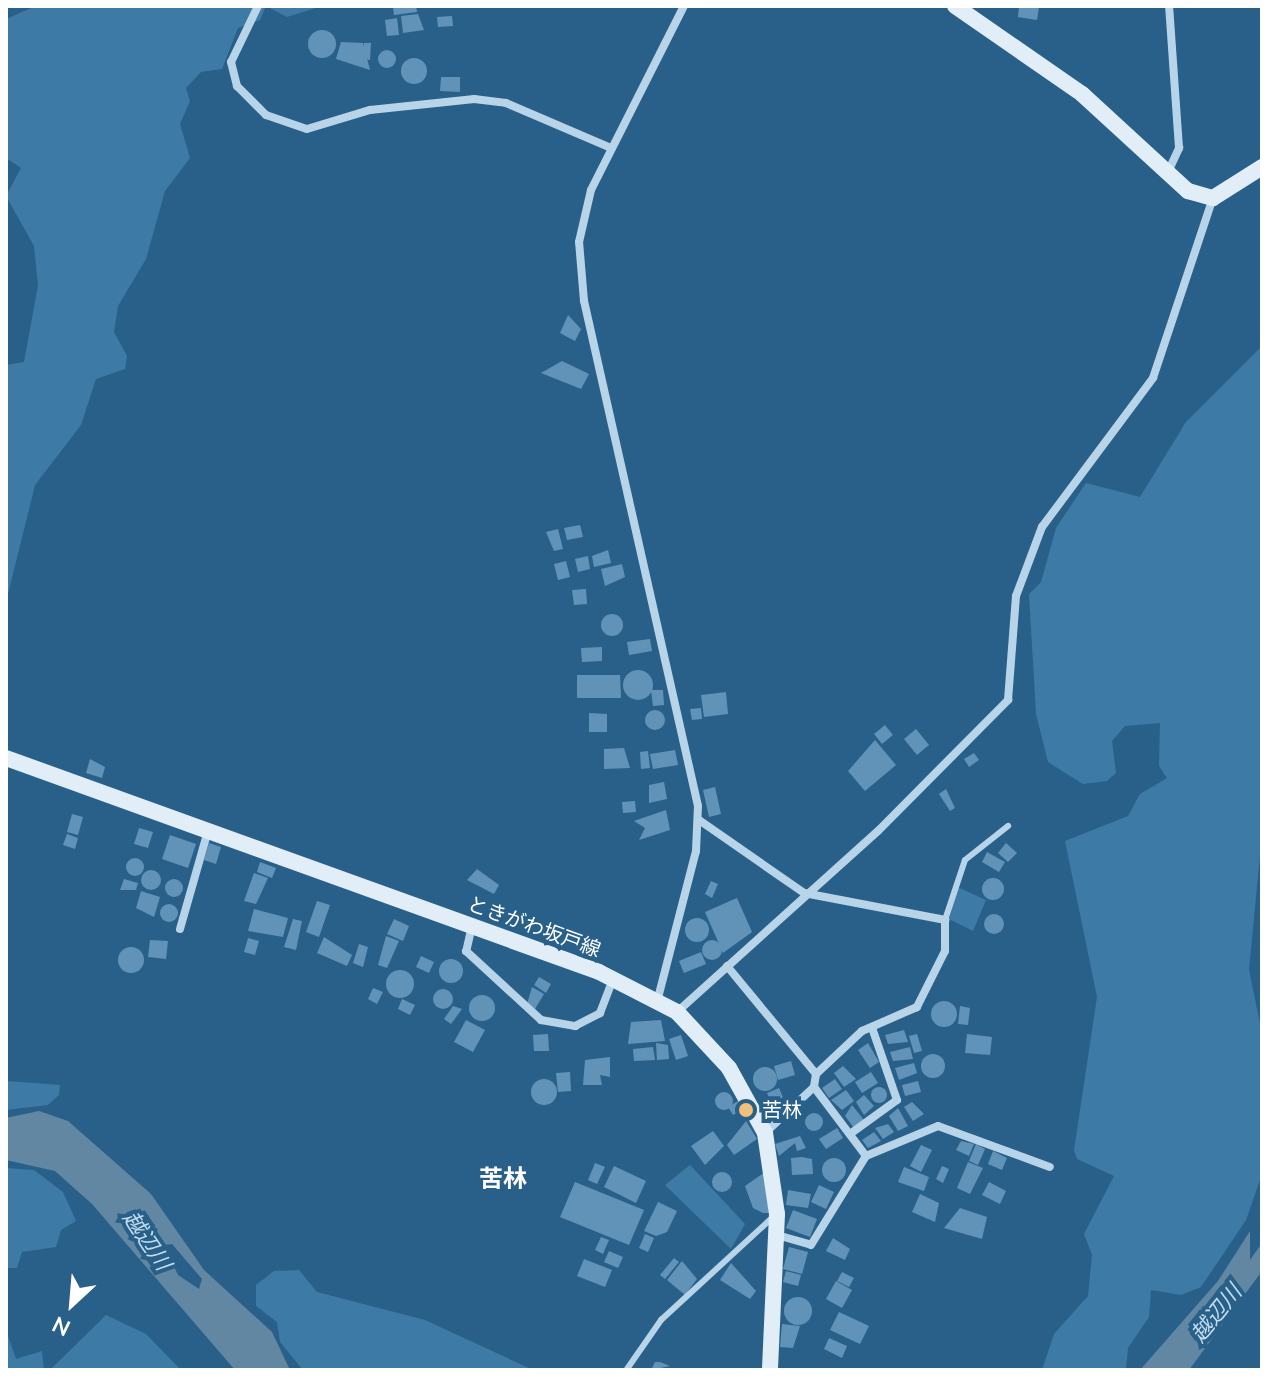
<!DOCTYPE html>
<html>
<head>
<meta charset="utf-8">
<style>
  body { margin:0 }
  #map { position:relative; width:1268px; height:1376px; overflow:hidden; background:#29608a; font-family:"Nunito Sans","Noto Sans JP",sans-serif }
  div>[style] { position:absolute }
  .green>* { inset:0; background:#3d7ba6 }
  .water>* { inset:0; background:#6287a3 }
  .building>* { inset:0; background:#6193b8 }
  .round { border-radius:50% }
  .lane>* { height:6px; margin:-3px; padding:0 3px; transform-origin:3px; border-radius:3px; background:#b7d4e9 }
  .street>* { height:8px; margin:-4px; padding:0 4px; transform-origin:4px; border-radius:4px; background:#b7d4e9 }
  .secondary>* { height:16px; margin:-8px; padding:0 8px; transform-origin:8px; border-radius:8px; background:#e1eef8 }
  .dots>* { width:22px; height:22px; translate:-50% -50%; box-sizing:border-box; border:4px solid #29608a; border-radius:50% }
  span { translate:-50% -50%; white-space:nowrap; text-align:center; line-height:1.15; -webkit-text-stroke:8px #29608a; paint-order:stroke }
  .street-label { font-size:20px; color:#fff }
  .poi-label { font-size:20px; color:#fff }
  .left { translate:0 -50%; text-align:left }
  .water-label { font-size:22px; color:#c2ddf0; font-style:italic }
  .quarter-label { font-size:24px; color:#fff; font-weight:700 }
  .frame { position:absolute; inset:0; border:8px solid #fff; pointer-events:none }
  .north { position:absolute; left:32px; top:1264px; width:80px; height:80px; -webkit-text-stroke:6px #29608a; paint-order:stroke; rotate:206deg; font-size:22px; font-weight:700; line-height:32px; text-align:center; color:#fff }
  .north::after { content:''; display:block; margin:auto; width:28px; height:36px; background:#fff; clip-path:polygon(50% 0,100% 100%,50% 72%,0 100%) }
</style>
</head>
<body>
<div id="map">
  <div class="green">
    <div style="clip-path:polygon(36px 6px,322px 6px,287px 17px,266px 6px,260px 20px,238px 28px,222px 69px,201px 72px,186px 88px,190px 101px,180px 124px,190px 158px,165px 191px,146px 259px,118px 306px,114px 332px,127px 356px,125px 369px,96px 379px,81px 425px,35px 485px,6px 602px,6px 365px,24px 362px,38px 285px,34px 246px,6px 196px,21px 168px,6px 158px,6px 19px)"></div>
    <div style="clip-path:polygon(1262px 346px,1262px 834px,1249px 970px,1262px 1033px,1262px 1174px,1246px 1220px,1201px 1287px,1181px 1295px,1151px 1290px,1149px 1317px,1128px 1348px,1126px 1370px,1042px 1370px,1054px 1334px,1088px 1296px,1092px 1255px,1084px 1234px,1114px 1176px,1077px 1159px,1074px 1150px,1097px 997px,1065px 841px,1128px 816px,1140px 794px,1167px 778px,1159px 766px,1160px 723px,1125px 726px,1112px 741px,1116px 773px,1107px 781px,1083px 784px,1048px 762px,1036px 714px,1029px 594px,1041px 582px,1056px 528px,1086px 483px,1140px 497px,1186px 422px)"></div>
    <div style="clip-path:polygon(955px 886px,986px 900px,973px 931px,949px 919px)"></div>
    <div style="clip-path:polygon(6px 1081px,60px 1085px,59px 1095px,48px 1105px,6px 1110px)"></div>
    <div style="clip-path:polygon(690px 1165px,745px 1224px,731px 1249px,665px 1185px)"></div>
    <div style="clip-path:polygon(6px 1168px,34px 1170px,63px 1192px,76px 1221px,61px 1230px,56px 1247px,22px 1252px,17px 1268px,6px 1268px)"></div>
    <div style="clip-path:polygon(274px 1271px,299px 1270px,317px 1292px,425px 1320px,533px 1370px,303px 1370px,280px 1342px,277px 1322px,256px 1306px,256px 1285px)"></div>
    <div style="clip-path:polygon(106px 1315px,146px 1334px,181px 1370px,50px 1370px)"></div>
    <div style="clip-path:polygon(6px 1330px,16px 1359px,42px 1351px,44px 1370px,6px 1370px)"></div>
  </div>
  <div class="water">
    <div style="clip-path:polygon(evenodd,39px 1111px,68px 1121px,151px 1194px,204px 1270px,272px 1332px,290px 1370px,235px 1370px,92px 1204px,55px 1171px,6px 1160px,6px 1118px,39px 1111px,172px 1244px,202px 1279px,199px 1289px,178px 1275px,164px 1245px,172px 1244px)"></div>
    <div style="clip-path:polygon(1250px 1231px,1250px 1260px,1262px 1243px,1262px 1271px,1189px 1370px,1140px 1370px,1218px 1281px)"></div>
  </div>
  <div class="building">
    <div style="clip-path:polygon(416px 6px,417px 12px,394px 15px,393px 7px)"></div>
    <div style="clip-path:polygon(1019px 6px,1039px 7px,1037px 20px,1018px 17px)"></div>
    <div style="clip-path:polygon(418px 14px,424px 30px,403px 33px,401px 16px)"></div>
    <div style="clip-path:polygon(452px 16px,453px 26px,438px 27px,437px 17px)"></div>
    <div style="clip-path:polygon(397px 18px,399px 35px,387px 36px,385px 20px)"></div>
    <div class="round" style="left:308px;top:30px;width:28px;height:28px"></div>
    <div style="clip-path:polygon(363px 43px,370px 70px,336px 59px,341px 42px)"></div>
    <div style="clip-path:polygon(364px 43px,371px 43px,370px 60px,363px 59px)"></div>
    <div class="round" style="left:378px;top:50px;width:18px;height:18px"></div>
    <div class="round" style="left:401px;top:58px;width:26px;height:26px"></div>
    <div style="clip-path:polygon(441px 77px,460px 77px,460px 92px,440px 91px)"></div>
    <div style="clip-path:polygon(568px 315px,581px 329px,575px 341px,560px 333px)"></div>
    <div style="clip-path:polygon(562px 361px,589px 374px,581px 389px,541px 373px)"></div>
    <div style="clip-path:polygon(580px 525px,583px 537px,567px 540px,564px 528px)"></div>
    <div style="clip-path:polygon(558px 529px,563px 549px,554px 551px,546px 532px)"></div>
    <div style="clip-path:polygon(608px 550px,611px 563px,594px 567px,592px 556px)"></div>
    <div style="clip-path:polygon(588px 556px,590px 569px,578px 572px,575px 559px)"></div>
    <div style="clip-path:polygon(566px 561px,570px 577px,558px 580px,554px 564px)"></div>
    <div style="clip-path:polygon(622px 564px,625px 577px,605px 586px,601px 569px)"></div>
    <div style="clip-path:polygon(586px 589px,587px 604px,574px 605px,572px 590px)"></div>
    <div class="round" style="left:601px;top:614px;width:22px;height:22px"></div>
    <div style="clip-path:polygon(650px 639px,652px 651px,629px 655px,627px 642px)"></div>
    <div style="clip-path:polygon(602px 647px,602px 661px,582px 662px,581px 648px)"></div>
    <div class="round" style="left:623px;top:670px;width:30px;height:30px"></div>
    <div style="clip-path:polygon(577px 675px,620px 675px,621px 698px,577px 698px)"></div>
    <div style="clip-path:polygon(651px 690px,663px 690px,664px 705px,653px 706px)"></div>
    <div style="clip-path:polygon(726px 692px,728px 714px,704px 717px,701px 695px)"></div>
    <div style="clip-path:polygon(701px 708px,702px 719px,692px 720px,690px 709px)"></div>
    <div class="round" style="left:645px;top:710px;width:20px;height:20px"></div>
    <div style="clip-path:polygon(589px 713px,607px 714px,607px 732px,589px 732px)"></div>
    <div style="clip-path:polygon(885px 725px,893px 735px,882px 744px,874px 734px)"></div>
    <div style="clip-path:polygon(916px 729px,929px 745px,917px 755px,904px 739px)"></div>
    <div style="clip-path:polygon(875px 740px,896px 765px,865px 791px,848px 771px)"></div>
    <div style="clip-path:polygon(624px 748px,630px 768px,604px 769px,604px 749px)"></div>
    <div style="clip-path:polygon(675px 750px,678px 765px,653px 769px,650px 754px)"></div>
    <div style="clip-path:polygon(648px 751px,650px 768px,641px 769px,640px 752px)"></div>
    <div style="clip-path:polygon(974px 753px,979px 760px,969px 767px,964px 759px)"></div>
    <div style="clip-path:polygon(90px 759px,105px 767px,102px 778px,86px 773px)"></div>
    <div style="clip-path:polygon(664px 782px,667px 799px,649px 803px,649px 785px)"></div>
    <div style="clip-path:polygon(715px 787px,721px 814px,709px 817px,703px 790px)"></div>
    <div style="clip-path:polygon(946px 789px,955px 808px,950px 811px,939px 794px)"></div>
    <div style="clip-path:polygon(635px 801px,636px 812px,623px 813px,622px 802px)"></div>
    <div style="clip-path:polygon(666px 810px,670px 830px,639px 840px,645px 828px,634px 821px)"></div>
    <div style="clip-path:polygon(72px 814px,83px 817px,78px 835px,67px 832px)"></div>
    <div style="clip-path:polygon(139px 828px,153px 832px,148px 848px,134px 844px)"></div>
    <div style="clip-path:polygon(67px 834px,78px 838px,75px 849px,63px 845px)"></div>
    <div style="clip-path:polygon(170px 835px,196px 844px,188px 868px,162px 859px)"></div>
    <div style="clip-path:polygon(209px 843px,221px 847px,216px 864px,204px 860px)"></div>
    <div style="clip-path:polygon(1006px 843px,1017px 853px,1008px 862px,998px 853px)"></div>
    <div style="clip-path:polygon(987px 852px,1005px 862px,999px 872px,982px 862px)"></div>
    <div class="round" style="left:126px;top:858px;width:18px;height:18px"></div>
    <div style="clip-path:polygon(260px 862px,276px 868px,272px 878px,257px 872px)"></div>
    <div style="clip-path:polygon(477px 869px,499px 885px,494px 894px,467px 880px)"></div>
    <div class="round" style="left:141px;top:870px;width:20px;height:20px"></div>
    <div style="clip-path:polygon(254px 873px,268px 878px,256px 904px,244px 901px)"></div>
    <div class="round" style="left:982px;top:878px;width:22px;height:22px"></div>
    <div class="round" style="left:165px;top:879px;width:18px;height:18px"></div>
    <div style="clip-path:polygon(124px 879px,138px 883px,136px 890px,120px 890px)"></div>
    <div style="clip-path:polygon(711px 881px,718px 884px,712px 898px,705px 894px)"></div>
    <div style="clip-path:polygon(141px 891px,160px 897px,154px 917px,136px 908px)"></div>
    <div style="clip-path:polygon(737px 898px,752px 932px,723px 953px,705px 912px)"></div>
    <div style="clip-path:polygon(317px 901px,330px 905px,319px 937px,306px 932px)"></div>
    <div class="round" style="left:160px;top:904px;width:18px;height:18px"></div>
    <div style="clip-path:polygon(254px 909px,288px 918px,283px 937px,248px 931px)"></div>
    <div class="round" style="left:984px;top:914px;width:20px;height:20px"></div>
    <div class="round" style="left:685px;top:918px;width:24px;height:24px"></div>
    <div style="clip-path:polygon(293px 919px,302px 921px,296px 950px,284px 947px)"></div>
    <div style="clip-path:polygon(394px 919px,409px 926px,403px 941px,387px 934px)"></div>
    <div style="clip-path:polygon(386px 936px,399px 941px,387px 968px,378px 965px)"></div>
    <div style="clip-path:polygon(324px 937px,352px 955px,347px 966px,317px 953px)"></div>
    <div style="clip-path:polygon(248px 938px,259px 941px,255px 955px,244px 952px)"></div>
    <div class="round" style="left:702px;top:940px;width:20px;height:20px"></div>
    <div style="clip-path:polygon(150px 940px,168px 941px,166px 959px,148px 957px)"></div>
    <div style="clip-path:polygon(359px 944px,368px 947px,363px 967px,353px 963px)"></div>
    <div class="round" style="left:118px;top:947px;width:26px;height:26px"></div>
    <div style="clip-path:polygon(701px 952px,706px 964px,684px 973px,679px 961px)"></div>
    <div style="clip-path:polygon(421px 956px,434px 962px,429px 973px,416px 967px)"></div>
    <div class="round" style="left:439px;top:959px;width:24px;height:24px"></div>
    <div class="round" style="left:386px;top:970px;width:28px;height:28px"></div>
    <div style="clip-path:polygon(539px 977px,551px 984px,546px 993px,534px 985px)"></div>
    <div style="clip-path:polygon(532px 987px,544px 994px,535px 1009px,527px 1004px)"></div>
    <div style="clip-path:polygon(373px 988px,383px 992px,377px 1004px,368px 999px)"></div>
    <div class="round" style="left:433px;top:989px;width:20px;height:20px"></div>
    <div class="round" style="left:469px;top:995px;width:26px;height:26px"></div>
    <div style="clip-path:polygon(402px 999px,415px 1005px,410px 1015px,398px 1009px)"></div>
    <div class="round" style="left:931px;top:1001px;width:26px;height:26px"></div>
    <div style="clip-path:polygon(453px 1006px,462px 1009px,451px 1024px,444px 1019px)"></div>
    <div style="clip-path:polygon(960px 1006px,970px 1008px,968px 1025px,958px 1024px)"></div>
    <div style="clip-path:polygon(466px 1020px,485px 1030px,473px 1052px,454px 1042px)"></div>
    <div style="clip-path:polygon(661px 1020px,665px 1041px,628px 1044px,631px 1022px)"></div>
    <div style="clip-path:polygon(904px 1030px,908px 1042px,888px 1044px,885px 1035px)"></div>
    <div style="clip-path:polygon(548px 1034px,549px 1051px,534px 1051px,533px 1035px)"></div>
    <div style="clip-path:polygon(917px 1034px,922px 1051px,914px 1053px,909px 1036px)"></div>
    <div style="clip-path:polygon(967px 1034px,992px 1037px,990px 1055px,965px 1053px)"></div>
    <div style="clip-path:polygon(681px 1035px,688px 1056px,676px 1060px,669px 1039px)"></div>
    <div style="clip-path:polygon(656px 1043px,668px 1045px,669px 1059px,657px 1060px)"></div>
    <div style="clip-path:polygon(868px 1043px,879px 1062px,870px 1068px,858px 1050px)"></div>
    <div style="clip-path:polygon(653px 1047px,655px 1060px,634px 1061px,633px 1049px)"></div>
    <div style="clip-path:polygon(910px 1047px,913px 1059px,893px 1061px,890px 1052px)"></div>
    <div class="round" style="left:921px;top:1054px;width:24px;height:24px"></div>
    <div style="clip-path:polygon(610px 1057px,610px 1077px,600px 1075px,602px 1085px,583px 1085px,585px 1060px)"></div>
    <div style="clip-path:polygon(791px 1061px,795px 1075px,778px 1080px,774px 1066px)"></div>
    <div style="clip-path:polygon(914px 1063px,917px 1073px,899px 1080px,895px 1068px)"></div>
    <div style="clip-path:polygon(843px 1066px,856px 1079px,844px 1087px,834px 1073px)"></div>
    <div class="round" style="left:753px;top:1067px;width:24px;height:24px"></div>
    <div style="clip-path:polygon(570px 1072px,571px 1091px,558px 1092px,556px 1073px)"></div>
    <div style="clip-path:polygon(871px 1072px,878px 1083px,862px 1093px,855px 1082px)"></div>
    <div style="clip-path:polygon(835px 1079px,842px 1089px,829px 1098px,822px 1088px)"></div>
    <div class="round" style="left:531px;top:1079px;width:26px;height:26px"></div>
    <div style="clip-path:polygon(918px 1081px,921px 1092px,905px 1096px,902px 1085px)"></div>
    <div class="round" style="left:871px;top:1087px;width:16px;height:16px"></div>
    <div style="clip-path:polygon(779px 1088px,784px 1100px,772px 1105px,767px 1093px)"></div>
    <div style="clip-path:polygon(846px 1090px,854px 1101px,842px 1110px,831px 1100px)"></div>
    <div class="round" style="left:715px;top:1092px;width:18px;height:18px"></div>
    <div style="clip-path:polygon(864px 1095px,874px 1106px,864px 1115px,856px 1102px)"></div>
    <div style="clip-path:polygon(738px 1101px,743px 1109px,733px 1115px,728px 1107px)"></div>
    <div style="clip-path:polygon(912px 1102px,924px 1114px,913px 1121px,904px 1107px)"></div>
    <div style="clip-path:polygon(852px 1105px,864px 1120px,854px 1128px,845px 1116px)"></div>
    <div style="clip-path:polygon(898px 1108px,908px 1126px,898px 1131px,889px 1116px)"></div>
    <div class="round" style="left:805px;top:1113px;width:18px;height:18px"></div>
    <div style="clip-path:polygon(746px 1121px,757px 1139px,734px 1155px,727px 1145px)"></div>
    <div style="clip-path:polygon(888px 1124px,894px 1132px,883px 1139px,875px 1128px)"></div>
    <div style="clip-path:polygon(837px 1128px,843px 1138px,826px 1149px,819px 1139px)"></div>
    <div style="clip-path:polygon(713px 1131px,724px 1146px,705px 1165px,691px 1146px)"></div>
    <div style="clip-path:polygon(874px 1132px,881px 1141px,868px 1148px,862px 1140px)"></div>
    <div style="clip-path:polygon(800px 1136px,806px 1148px,797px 1151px,795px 1143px,779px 1156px,775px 1144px)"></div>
    <div style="clip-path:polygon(961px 1141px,974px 1144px,969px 1156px,956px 1150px)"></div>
    <div style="clip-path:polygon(976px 1144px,985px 1149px,978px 1165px,969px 1161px)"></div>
    <div style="clip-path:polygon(921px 1145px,932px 1150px,921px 1172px,910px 1166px)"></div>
    <div style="clip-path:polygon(993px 1151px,1007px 1158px,1002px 1170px,988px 1164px)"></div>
    <div style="clip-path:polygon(802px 1157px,812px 1159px,813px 1174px,792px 1175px,791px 1158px)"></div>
    <div class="round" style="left:822px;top:1158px;width:24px;height:24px"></div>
    <div style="clip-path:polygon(968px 1162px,983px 1168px,970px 1194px,957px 1188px)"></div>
    <div style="clip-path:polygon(595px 1163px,605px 1167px,597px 1184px,588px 1180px)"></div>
    <div style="clip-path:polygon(614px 1166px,646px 1181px,636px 1203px,604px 1187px)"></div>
    <div style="clip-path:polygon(942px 1166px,949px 1169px,943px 1183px,936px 1179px)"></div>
    <div style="clip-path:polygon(904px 1167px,929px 1177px,924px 1191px,898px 1182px)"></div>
    <div class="round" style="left:712px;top:1172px;width:20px;height:20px"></div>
    <div style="clip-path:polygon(765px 1172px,769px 1213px,763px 1213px,753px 1208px,745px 1186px)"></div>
    <div style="clip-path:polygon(575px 1182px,644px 1210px,629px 1245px,560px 1217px)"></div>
    <div style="clip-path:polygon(989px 1182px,1006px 1191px,1000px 1204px,982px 1195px)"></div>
    <div style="clip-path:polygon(819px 1185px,834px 1192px,826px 1209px,811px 1202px)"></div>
    <div style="clip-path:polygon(788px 1190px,811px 1194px,808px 1208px,786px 1205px)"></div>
    <div style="clip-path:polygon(920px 1194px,939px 1203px,935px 1222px,912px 1212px)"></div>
    <div style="clip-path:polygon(658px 1202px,677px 1211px,667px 1232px,656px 1236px,644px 1231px)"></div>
    <div style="clip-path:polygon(960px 1208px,987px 1217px,982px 1239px,944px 1228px)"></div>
    <div style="clip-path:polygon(793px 1210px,817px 1219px,810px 1237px,786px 1228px)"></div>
    <div style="clip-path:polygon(645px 1234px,654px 1238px,648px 1252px,639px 1248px)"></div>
    <div style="clip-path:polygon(601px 1237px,609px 1240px,603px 1254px,595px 1250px)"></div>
    <div style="clip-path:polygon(833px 1238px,850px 1249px,845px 1260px,826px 1251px)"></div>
    <div style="clip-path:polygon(789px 1247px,808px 1252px,802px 1274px,783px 1269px)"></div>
    <div style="clip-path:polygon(609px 1251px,623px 1257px,618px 1268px,604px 1262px)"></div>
    <div style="clip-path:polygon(674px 1258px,679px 1262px,665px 1279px,660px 1275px)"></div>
    <div style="clip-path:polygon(584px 1259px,612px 1270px,605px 1287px,577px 1276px)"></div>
    <div style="clip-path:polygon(682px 1261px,697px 1279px,685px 1295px,667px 1280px)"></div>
    <div style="clip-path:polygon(731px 1263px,756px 1291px,750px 1299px,720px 1280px)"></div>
    <div style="clip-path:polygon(786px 1271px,801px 1275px,798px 1286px,783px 1282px)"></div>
    <div style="clip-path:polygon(842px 1272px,854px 1278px,849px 1287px,837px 1281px)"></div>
    <div style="clip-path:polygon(836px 1281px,852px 1290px,842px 1308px,826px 1299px)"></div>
    <div class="round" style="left:784px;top:1297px;width:28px;height:28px"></div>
    <div style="clip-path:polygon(839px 1312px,869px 1326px,860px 1344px,830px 1330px)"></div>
    <div style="clip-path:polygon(782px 1324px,800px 1326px,793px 1348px,780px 1347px)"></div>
    <div style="clip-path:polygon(829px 1338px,847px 1346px,842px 1358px,824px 1349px)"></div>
    <div style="clip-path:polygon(655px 1362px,660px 1362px,670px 1366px,651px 1370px)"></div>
  </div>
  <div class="lane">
    <div style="left:945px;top:920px;width:63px;rotate:-71.6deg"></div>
    <div style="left:965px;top:860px;width:55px;rotate:-38.3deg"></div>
    <div style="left:627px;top:1369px;width:60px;rotate:-55.2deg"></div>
    <div style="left:661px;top:1320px;width:154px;rotate:-42.6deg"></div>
  </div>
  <div class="street">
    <div style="left:258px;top:6px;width:62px;rotate:115.7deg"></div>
    <div style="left:231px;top:62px;width:25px;rotate:76deg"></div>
    <div style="left:237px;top:86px;width:41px;rotate:45deg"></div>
    <div style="left:266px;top:115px;width:43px;rotate:18.9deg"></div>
    <div style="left:307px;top:129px;width:66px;rotate:-16.8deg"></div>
    <div style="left:370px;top:110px;width:105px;rotate:-6deg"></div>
    <div style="left:474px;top:99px;width:32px;rotate:7deg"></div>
    <div style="left:506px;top:103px;width:114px;rotate:23.2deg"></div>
    <div style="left:1167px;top:174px;width:29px;rotate:-65deg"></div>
    <div style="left:1179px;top:148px;width:142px;rotate:-94deg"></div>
    <div style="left:699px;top:820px;width:128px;rotate:34.8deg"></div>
    <div style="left:804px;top:893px;width:144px;rotate:10.8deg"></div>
    <div style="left:945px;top:920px;width:31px;rotate:90deg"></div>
    <div style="left:945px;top:951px;width:63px;rotate:116.6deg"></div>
    <div style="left:917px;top:1007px;width:60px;rotate:156.4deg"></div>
    <div style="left:862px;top:1031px;width:63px;rotate:136.9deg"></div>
    <div style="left:472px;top:926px;width:26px;rotate:103deg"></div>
    <div style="left:466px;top:951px;width:102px;rotate:42.6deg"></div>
    <div style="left:541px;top:1020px;width:35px;rotate:10deg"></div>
    <div style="left:575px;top:1026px;width:28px;rotate:-27deg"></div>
    <div style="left:600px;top:1013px;width:36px;rotate:-69deg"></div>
    <div style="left:180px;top:929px;width:102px;rotate:-74.1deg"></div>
    <div style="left:727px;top:966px;width:140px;rotate:50.5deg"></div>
    <div style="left:816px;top:1074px;width:13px;rotate:99deg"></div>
    <div style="left:814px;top:1087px;width:86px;rotate:53deg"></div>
    <div style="left:866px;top:1156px;width:78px;rotate:-22.6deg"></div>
    <div style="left:938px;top:1126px;width:119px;rotate:20.1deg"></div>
    <div style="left:658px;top:998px;width:152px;rotate:-75.5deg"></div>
    <div style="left:696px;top:851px;width:45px;rotate:-87.5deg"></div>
    <div style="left:698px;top:806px;width:518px;rotate:-102.72deg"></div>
    <div style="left:584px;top:301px;width:59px;rotate:-94.8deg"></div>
    <div style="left:579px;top:242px;width:53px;rotate:-77deg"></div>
    <div style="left:591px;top:190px;width:206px;rotate:-63.2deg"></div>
    <div style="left:677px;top:1012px;width:270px;rotate:-42deg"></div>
    <div style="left:878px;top:831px;width:185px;rotate:-45.2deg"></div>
    <div style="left:1008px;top:700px;width:104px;rotate:-85.6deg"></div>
    <div style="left:1016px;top:596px;width:74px;rotate:-69.4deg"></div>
    <div style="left:1042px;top:527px;width:186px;rotate:-53.3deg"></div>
    <div style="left:1153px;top:378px;width:190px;rotate:-71.6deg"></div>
    <div style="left:766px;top:1132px;width:66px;rotate:-43.2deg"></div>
    <div style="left:850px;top:1134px;width:58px;rotate:-35.9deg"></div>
    <div style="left:897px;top:1100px;width:76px;rotate:-109.1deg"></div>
    <div style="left:777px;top:1235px;width:35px;rotate:16deg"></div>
    <div style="left:811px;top:1245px;width:105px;rotate:-58.3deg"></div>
  </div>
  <div class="secondary">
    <div style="left:955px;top:6px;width:155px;rotate:34.7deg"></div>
    <div style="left:1082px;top:94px;width:144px;rotate:42.5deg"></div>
    <div style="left:1188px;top:191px;width:26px;rotate:16deg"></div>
    <div style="left:1213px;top:198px;width:58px;rotate:-32.3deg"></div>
    <div style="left:6px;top:758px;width:630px;rotate:19.84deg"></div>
    <div style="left:599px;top:972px;width:88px;rotate:27.1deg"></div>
    <div style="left:677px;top:1012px;width:76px;rotate:47.1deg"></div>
    <div style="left:729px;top:1068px;width:74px;rotate:61deg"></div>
    <div style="left:765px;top:1133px;width:82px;rotate:81.6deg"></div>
    <div style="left:777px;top:1214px;width:156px;rotate:92.6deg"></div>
  </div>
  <div class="dots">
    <div style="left:746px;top:1110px;background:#f1c07d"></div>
  </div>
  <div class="street-label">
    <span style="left:534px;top:927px;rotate:20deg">ときがわ坂戸線</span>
  </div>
  <div class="poi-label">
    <span class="left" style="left:762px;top:1110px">苦林</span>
  </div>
  <div class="water-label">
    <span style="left:146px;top:1241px;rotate:56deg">越辺川</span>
    <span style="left:1217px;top:1314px;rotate:-51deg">越辺川</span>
  </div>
  <div class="quarter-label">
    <span style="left:503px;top:1180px">苦林</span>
  </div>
  <div class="frame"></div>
  <div class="north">N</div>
</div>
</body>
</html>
